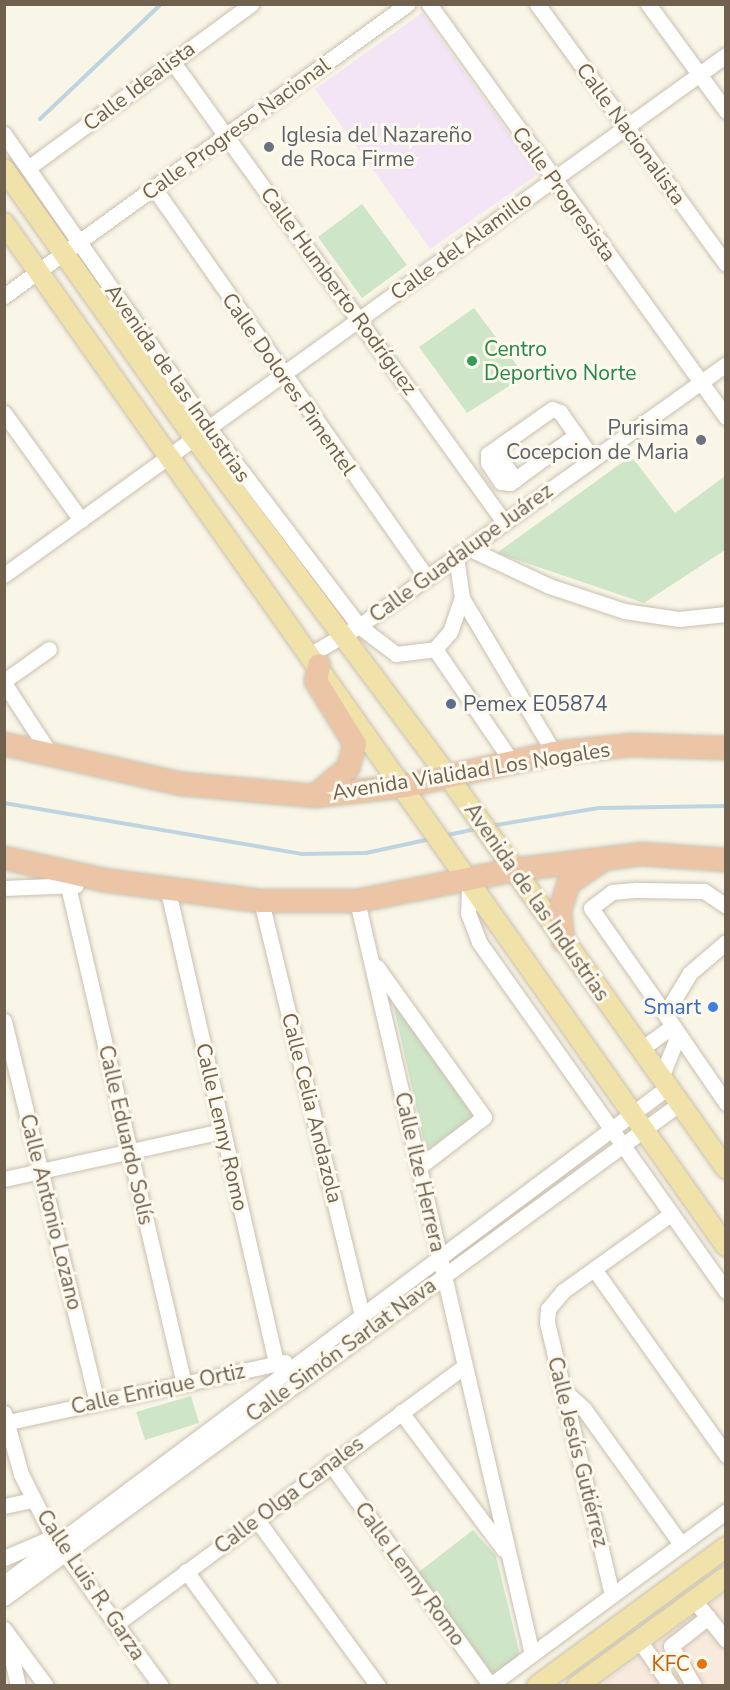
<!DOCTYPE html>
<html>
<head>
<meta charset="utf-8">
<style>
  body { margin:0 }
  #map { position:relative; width:730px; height:1690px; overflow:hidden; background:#f9f6e8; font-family:"Nunito Sans",sans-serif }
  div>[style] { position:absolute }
  .commercial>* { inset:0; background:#f8eadd }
  .education>* { inset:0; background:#f3e4f6 }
  .green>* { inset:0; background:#cee5c8 }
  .stream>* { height:4px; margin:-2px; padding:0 2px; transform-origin:2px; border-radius:2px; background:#bed5e1 }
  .roads { filter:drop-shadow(0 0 2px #cac0af) drop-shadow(0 0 2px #cac0af) }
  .minor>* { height:15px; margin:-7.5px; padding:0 7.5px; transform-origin:7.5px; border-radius:7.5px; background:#fff }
  .major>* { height:20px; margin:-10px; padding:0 10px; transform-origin:10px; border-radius:10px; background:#f0e2a8 }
  .highway>* { height:22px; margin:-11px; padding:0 11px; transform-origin:11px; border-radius:11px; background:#ecc5a6 }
  .dots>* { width:16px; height:16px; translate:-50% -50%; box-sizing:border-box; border:3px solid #fdf9ed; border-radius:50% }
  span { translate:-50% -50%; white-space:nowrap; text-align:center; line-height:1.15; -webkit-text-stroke:6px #fdf9ed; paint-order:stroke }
  .street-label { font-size:21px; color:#70614f }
  .worship-label { font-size:21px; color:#5b616d }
  .left { translate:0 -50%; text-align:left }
  .right { translate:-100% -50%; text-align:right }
  .leisure-label { font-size:21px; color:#27864d }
  .service-label { font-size:21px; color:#4e5e75 }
  .shop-label { font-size:21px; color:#366cbe }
  .food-label { font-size:21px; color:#c56008 }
  .frame { position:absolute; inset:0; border:6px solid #70614f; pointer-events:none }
</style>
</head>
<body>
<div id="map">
  <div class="commercial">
    <div style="clip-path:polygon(725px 1593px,725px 1685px,599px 1686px,714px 1601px)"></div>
  </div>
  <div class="education">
    <div style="clip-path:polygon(422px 13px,538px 174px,430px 249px,315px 89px)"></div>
  </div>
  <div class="green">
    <div style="clip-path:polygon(362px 204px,407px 265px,362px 298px,318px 237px)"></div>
    <div style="clip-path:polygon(474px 308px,525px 376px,467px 413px,419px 347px)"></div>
    <div style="clip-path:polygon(631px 456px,675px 513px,725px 476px,725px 550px,644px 603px,497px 553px)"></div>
    <div style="clip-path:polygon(393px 1003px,474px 1116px,426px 1151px)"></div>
    <div style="clip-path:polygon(191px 1396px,199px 1423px,145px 1440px,136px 1412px)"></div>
    <div style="clip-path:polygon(473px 1530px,496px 1556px,519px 1651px,518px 1658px,492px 1678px,416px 1574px)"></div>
  </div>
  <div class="stream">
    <div style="left:40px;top:119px;width:167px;rotate:-43.5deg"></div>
    <div style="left:4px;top:803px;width:302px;rotate:9.7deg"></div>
    <div style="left:302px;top:854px;width:64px;rotate:-0.9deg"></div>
    <div style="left:366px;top:853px;width:66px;rotate:-12.3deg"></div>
    <div style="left:490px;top:826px;width:110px;rotate:-9.4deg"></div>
    <div style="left:599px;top:808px;width:127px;rotate:-0.9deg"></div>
    <div style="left:443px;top:836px;width:35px;rotate:-12deg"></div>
  </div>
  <div class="roads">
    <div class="minor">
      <div style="left:429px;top:4px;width:509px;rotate:54.28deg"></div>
      <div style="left:537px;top:4px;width:321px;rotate:54deg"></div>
      <div style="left:648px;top:4px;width:132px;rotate:53.9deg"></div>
      <div style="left:172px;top:61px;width:568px;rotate:54.24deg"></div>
      <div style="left:4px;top:134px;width:357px;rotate:55.2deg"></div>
      <div style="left:208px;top:427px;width:250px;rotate:52.8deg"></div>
      <div style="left:359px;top:626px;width:46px;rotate:37.1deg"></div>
      <div style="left:396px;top:654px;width:39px;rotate:-7deg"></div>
      <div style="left:435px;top:649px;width:23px;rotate:-49deg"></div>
      <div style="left:450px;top:632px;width:36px;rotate:-71deg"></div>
      <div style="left:462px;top:598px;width:41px;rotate:-98.3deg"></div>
      <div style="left:28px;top:168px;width:277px;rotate:-36.3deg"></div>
      <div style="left:154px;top:188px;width:476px;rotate:55deg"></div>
      <div style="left:4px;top:296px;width:498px;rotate:-35.9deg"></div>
      <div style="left:4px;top:413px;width:132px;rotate:54.3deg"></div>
      <div style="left:576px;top:435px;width:82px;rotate:144deg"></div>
      <div style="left:510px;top:483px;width:9px;rotate:-174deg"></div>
      <div style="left:501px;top:482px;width:23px;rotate:-124deg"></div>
      <div style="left:488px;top:463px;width:9px;rotate:-90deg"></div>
      <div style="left:488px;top:454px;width:78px;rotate:-35.1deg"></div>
      <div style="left:552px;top:409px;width:9px;rotate:21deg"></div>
      <div style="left:560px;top:412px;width:28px;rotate:55deg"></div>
      <div style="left:576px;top:435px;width:29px;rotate:55deg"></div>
      <div style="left:495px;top:450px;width:36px;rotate:56deg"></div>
      <div style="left:468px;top:548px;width:89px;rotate:25.1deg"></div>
      <div style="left:549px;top:586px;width:79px;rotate:18.4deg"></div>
      <div style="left:624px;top:611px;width:56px;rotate:8.3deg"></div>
      <div style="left:679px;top:619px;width:47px;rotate:-6.1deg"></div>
      <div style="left:4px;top:575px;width:890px;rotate:-35.76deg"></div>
      <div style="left:462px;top:598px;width:180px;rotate:59.3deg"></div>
      <div style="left:435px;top:649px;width:137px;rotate:55.7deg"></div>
      <div style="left:311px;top:654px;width:56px;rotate:-30.3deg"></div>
      <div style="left:359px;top:626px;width:451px;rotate:-35.5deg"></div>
      <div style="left:4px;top:681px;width:55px;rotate:-35.4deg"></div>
      <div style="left:4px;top:683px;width:82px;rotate:56.9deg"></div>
      <div style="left:68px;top:886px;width:511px;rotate:76.89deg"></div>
      <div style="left:4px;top:888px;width:72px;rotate:-2.4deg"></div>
      <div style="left:469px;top:888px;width:25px;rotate:92deg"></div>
      <div style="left:468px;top:913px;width:31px;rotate:69deg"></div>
      <div style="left:479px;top:942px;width:428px;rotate:54.7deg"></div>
      <div style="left:168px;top:891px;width:484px;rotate:77.1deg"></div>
      <div style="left:261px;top:901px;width:427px;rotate:76.3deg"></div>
      <div style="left:357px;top:901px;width:773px;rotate:76.92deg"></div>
      <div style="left:726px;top:942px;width:48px;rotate:139.3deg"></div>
      <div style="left:690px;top:973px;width:48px;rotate:121.4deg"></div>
      <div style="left:665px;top:1014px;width:108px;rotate:55.6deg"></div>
      <div style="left:377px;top:967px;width:184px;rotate:54.5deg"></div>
      <div style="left:484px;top:1117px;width:82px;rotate:142.4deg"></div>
      <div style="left:665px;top:1014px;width:129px;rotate:-124.9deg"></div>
      <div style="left:591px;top:908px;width:26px;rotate:-37deg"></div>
      <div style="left:612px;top:892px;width:25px;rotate:-5deg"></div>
      <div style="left:637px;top:890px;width:67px;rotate:0.9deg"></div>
      <div style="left:704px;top:891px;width:27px;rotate:34deg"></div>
      <div style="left:4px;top:1021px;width:392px;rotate:76.3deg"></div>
      <div style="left:641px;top:1049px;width:39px;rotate:-36deg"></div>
      <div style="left:661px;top:1078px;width:46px;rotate:-68.4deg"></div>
      <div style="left:4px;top:1179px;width:224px;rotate:-12.4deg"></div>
      <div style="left:594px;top:1269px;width:228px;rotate:54.6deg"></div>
      <div style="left:562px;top:1389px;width:30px;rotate:42deg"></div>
      <div style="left:584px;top:1409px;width:166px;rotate:54.3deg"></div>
      <div style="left:401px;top:1412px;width:171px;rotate:53.3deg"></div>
      <div style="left:4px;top:1413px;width:63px;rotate:74.4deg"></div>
      <div style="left:21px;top:1474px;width:71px;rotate:63.1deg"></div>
      <div style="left:53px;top:1537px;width:184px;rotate:54.1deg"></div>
      <div style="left:4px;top:1423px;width:287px;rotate:-12.3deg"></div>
      <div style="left:330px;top:1463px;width:274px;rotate:54.2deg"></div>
      <div style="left:4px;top:1506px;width:30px;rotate:-12deg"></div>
      <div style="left:257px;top:1520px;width:205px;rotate:53.9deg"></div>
      <div style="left:4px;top:1558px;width:53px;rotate:-23.2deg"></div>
      <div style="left:186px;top:1571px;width:142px;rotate:53.9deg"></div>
      <div style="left:4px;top:1583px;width:829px;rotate:-36.76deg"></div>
      <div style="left:612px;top:1595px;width:280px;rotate:-103.4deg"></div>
      <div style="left:547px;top:1323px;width:14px;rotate:-86deg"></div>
      <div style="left:548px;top:1309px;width:23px;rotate:-50deg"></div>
      <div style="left:563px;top:1291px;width:133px;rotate:-35.5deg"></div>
      <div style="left:4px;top:1598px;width:836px;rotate:-36.2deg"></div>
      <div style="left:694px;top:1600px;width:51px;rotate:51.3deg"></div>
      <div style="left:116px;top:1624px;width:432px;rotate:-36.5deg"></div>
      <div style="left:4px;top:1629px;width:71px;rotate:53.6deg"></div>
      <div style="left:7px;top:1636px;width:51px;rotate:77.6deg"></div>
      <div style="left:639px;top:1640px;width:56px;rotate:55.2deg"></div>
      <div style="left:489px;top:1686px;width:295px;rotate:-36.4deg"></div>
      <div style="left:694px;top:1686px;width:46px;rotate:-119.9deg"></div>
      <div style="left:671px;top:1646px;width:47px;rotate:-38.1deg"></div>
    </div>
    <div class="major">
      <div style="left:4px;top:169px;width:329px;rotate:54.7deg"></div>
      <div style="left:194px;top:437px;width:424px;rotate:53.2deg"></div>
      <div style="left:448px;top:776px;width:481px;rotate:54.7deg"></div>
      <div style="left:4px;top:223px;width:1252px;rotate:54.79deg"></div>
      <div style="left:537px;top:1686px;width:235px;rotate:-36.3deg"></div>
      <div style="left:577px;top:1686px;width:185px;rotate:-36.2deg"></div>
    </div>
    <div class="highway">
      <div style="left:4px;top:744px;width:182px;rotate:12.7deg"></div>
      <div style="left:182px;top:784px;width:134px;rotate:5.2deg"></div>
      <div style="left:315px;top:796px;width:91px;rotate:-6.3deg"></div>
      <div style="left:405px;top:786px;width:153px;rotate:-12.5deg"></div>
      <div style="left:554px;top:753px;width:78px;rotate:-5.9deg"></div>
      <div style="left:632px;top:745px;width:94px;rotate:1.8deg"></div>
      <div style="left:315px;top:796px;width:43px;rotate:-40.3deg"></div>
      <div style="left:348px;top:768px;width:25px;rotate:-74deg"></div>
      <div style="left:355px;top:744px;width:74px;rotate:-121.8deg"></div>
      <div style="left:316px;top:681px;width:16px;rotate:-79deg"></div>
      <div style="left:4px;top:858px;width:101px;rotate:12.5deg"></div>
      <div style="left:103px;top:880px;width:159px;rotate:7.6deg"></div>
      <div style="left:261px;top:901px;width:96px"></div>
      <div style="left:357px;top:901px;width:159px;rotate:-11.2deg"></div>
      <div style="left:513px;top:870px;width:129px;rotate:-7.1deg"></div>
      <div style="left:641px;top:854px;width:85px;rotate:4deg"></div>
      <div style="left:563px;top:941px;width:31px;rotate:-96deg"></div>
      <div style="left:560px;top:910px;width:28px;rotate:-72deg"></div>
      <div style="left:569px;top:883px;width:41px;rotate:-34.1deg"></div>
    </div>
  </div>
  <div class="dots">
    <div style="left:269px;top:147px;background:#6b7280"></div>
    <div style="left:472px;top:361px;background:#2e9e5b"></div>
    <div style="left:701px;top:440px;background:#6b7280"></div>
    <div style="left:451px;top:704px;background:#5c6f8a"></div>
    <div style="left:713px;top:1007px;background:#3f7fe0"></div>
    <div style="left:702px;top:1664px;background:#e8710a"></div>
  </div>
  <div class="street-label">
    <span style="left:139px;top:86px;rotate:-37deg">Calle Idealista</span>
    <span style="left:236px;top:129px;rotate:-36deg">Calle Progreso Nacional</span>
    <span style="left:631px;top:134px;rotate:54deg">Calle Nacionalista</span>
    <span style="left:564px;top:194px;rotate:54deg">Calle Progresista</span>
    <span style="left:461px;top:246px;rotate:-36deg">Calle del Alamillo</span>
    <span style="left:339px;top:291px;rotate:54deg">Calle Humberto Rodríguez</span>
    <span style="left:178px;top:383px;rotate:55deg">Avenida de las Industrias</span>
    <span style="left:289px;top:384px;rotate:55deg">Calle Dolores Pimentel</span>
    <span style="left:461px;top:553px;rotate:-36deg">Calle Guadalupe Juárez</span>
    <span style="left:471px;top:771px;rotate:-9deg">Avenida Vialidad Los Nogales</span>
    <span style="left:537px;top:902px;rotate:55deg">Avenida de las Industrias</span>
    <span style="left:312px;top:1108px;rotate:76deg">Calle Celia Andazola</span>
    <span style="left:222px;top:1127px;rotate:77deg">Calle Lenny Romo</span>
    <span style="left:126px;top:1135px;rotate:77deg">Calle Eduardo Solís</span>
    <span style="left:420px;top:1172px;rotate:77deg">Calle Ilze Herrera</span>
    <span style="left:51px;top:1212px;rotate:76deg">Calle Antonio Lozano</span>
    <span style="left:341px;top:1350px;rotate:-36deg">Calle Simón Sarlat Nava</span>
    <span style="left:158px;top:1389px;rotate:-12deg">Calle Enrique Ortiz</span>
    <span style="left:578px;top:1452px;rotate:76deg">Calle Jesús Gutiérrez</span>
    <span style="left:289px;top:1495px;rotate:-37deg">Calle Olga Canales</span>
    <span style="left:410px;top:1574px;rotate:54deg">Calle Lenny Romo</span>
    <span style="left:91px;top:1585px;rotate:56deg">Calle Luis R. Garza</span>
  </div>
  <div class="worship-label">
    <span class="left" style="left:281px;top:147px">Iglesia del Nazareño<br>de Roca Firme</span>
    <span class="right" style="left:689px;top:440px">Purisima<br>Cocepcion de Maria</span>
  </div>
  <div class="leisure-label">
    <span class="left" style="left:484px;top:361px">Centro<br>Deportivo Norte</span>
  </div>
  <div class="service-label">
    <span class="left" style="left:463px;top:704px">Pemex E05874</span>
  </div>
  <div class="shop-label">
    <span class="right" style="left:701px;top:1007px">Smart</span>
  </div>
  <div class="food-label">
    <span class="right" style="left:690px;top:1664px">KFC</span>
  </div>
  <div class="frame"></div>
</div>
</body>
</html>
